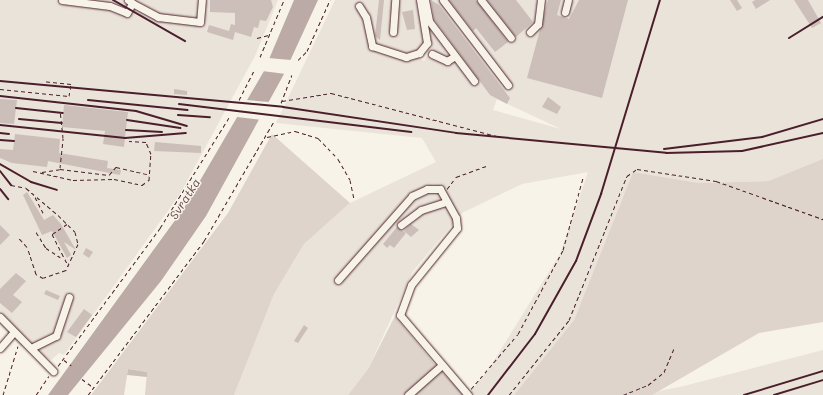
<!DOCTYPE html>
<html>
<head>
<meta charset="utf-8">
<style>
  body { margin:0 }
  #map { position:relative; width:823px; height:395px; overflow:hidden; background:#f7f3e8; font-family:Mali,sans-serif }
  div>[style] { position:absolute }
  .built>* { inset:0; background:#eae3da }
  .green>* { inset:0; background:#ded4cc }
  .water>* { inset:0; background:#bcaaa7 }
  .pier>* { inset:0; background:#f7f3e8 }
  .building>* { inset:0; background:#ccbfb9 }
  .path>* { height:1px; margin-top:-0.5px; transform-origin:0; background:repeating-linear-gradient(90deg,#4a1f2b 0 4px,transparent 0 7px) }
  .roads { filter:drop-shadow(0 0 1px #4a1f2b) drop-shadow(0 0 1px #4a1f2b) }
  .minor>* { height:7px; margin:-3.5px; padding:0 3.5px; transform-origin:3.5px; border-radius:3.5px; background:#f7f3e8 }
  .rail>* { height:2px; margin:-1px; padding:0 1px; transform-origin:1px; border-radius:1px; background:#4a1f2b }
  span { translate:-50% -50%; white-space:nowrap; text-align:center; line-height:1.15; -webkit-text-stroke:3px #f7f3e8; paint-order:stroke }
  .water-label { font-size:12px; color:#6c4950; font-style:italic }
</style>
</head>
<body>
<div id="map">
  <div class="built">
    <div style="clip-path:polygon(0 0,278px 0,255px 56px,180px 194px,64px 355px,59px 353px,51px 360px,24px 344px,21px 347px,0 324px)"></div>
    <div style="clip-path:polygon(evenodd,335px 0,417px 0,425px 40px,417px 57px,424px 61px,432px 47px,423px 0,823px 0,823px 189px,769px 181px,699px 183px,633px 172px,574px 320px,514px 395px,468px 395px,490px 367px,560px 254px,588px 172px,522px 184px,462px 213px,413px 271px,368px 369px,348px 395px,234px 395px,274px 294px,304px 244px,350px 203px,436px 162px,422px 138px,276px 123px,335px 0,497px 99px,561px 129px,493px 110px,497px 99px)"></div>
    <div style="clip-path:polygon(823px 350px,823px 395px,640px 395px,684px 386px)"></div>
  </div>
  <div class="green">
    <div style="clip-path:polygon(272px 134px,350px 203px,304px 244px,274px 294px,234px 395px,145px 395px,147px 372px,128px 369px,124px 395px,91px 395px,228px 213px)"></div>
    <div style="clip-path:polygon(823px 159px,823px 322px,759px 333px,652px 395px,514px 395px,574px 320px,633px 172px,699px 183px,769px 181px)"></div>
    <div style="clip-path:polygon(395px 316px,436px 366px,465px 395px,348px 395px,368px 369px)"></div>
  </div>
  <div class="water">
    <div style="clip-path:polygon(294px 0,318px 0,284px 74px,206px 216px,161px 281px,68px 395px,48px 395px,184px 208px,264px 71px)"></div>
  </div>
  <div class="pier">
    <div style="clip-path:polygon(268px 58px,291px 60px,294px 60px,286px 74px,262px 71px)"></div>
    <div style="clip-path:polygon(246px 100px,269px 102px,271px 102px,262px 120px,237px 117px)"></div>
  </div>
  <div class="building">
    <div style="clip-path:polygon(210px 0,271px 0,273px 7px,266px 21px,260px 20px,258px 28px,254px 27px,251px 37px,235px 32px,233px 40px,207px 32px,209px 25px,229px 31px,231px 24px,235px 25px,235px 13px,210px 12px)"></div>
    <div style="clip-path:polygon(379px 0,384px 0,380px 40px,375px 36px)"></div>
    <div style="clip-path:polygon(431px 0,439px 5px,510px 98px,507px 104px,490px 95px,479px 80px,434px 19px)"></div>
    <div style="clip-path:polygon(449px 0,476px 0,508px 42px,495px 52px,476px 28px,473px 31px)"></div>
    <div style="clip-path:polygon(487px 0,516px 0,533px 22px,516px 37px)"></div>
    <div style="clip-path:polygon(548px 0,561px 0,557px 15px,569px 19px,579px 0,628px 0,602px 98px,527px 78px)"></div>
    <div style="clip-path:polygon(730px 0,737px 0,742px 8px,737px 11px)"></div>
    <div style="clip-path:polygon(755px 0,770px 0,756px 9px,752px 2px)"></div>
    <div style="clip-path:polygon(794px 0,808px 0,821px 23px,812px 28px)"></div>
    <div style="clip-path:polygon(413px 10px,415px 29px,407px 30px,402px 12px)"></div>
    <div style="clip-path:polygon(174px 89px,187px 91px,187px 95px,174px 94px)"></div>
    <div style="clip-path:polygon(548px 97px,561px 107px,557px 114px,542px 107px)"></div>
    <div style="clip-path:polygon(0 99px,17px 100px,14px 124px,0 123px)"></div>
    <div style="clip-path:polygon(64px 105px,128px 112px,124px 147px,103px 144px,105px 131px,62px 127px)"></div>
    <div style="clip-path:polygon(15px 134px,60px 139px,59px 153px,108px 161px,107px 168px,121px 170px,120px 175px,48px 161px,47px 167px,12px 163px,0 158px,0 149px,13px 150px)"></div>
    <div style="clip-path:polygon(155px 142px,201px 146px,201px 153px,154px 151px)"></div>
    <div style="clip-path:polygon(27px 192px,44px 220px,53px 215px,61px 224px,76px 250px,64px 242px,71px 255px,67px 258px,52px 231px,42px 235px,23px 195px)"></div>
    <div style="clip-path:polygon(411px 224px,419px 230px,411px 237px,404px 231px)"></div>
    <div style="clip-path:polygon(0 225px,10px 235px,0 245px)"></div>
    <div style="clip-path:polygon(397px 227px,406px 233px,394px 248px,390px 245px,387px 248px,383px 244px)"></div>
    <div style="clip-path:polygon(86px 248px,93px 252px,89px 258px,83px 254px)"></div>
    <div style="clip-path:polygon(16px 273px,26px 281px,13px 295px,22px 302px,12px 313px,0 303px,0 289px)"></div>
    <div style="clip-path:polygon(46px 290px,60px 296px,58px 300px,44px 294px)"></div>
    <div style="clip-path:polygon(84px 309px,92px 315px,76px 337px,67px 332px)"></div>
    <div style="clip-path:polygon(304px 325px,308px 328px,298px 343px,294px 341px)"></div>
    <div style="clip-path:polygon(128px 369px,147px 372px,147px 377px,127px 375px)"></div>
  </div>
  <div class="path">
    <div style="left:257px;top:38px;width:12px;rotate:-14deg"></div>
    <div style="left:260px;top:57px;width:62px;rotate:-67.2deg"></div>
    <div style="left:298px;top:60px;width:13px;rotate:-45deg"></div>
    <div style="left:307px;top:51px;width:56px;rotate:-65.7deg"></div>
    <div style="left:0;top:89px;width:69px;rotate:5.8deg"></div>
    <div style="left:69px;top:96px;width:12px;rotate:-81deg"></div>
    <div style="left:71px;top:84px;width:27px;rotate:-174deg"></div>
    <div style="left:239px;top:100px;width:34px;rotate:-63deg"></div>
    <div style="left:282px;top:101px;width:50px;rotate:-9.3deg"></div>
    <div style="left:331px;top:93px;width:171px;rotate:14.6deg"></div>
    <div style="left:281px;top:103px;width:30px;rotate:-69deg"></div>
    <div style="left:267px;top:137px;width:29px;rotate:-12deg"></div>
    <div style="left:295px;top:131px;width:24px;rotate:17deg"></div>
    <div style="left:318px;top:138px;width:29px;rotate:46deg"></div>
    <div style="left:338px;top:159px;width:24px;rotate:60deg"></div>
    <div style="left:350px;top:180px;width:19px;rotate:78deg"></div>
    <div style="left:60px;top:168px;width:30px;rotate:-84deg"></div>
    <div style="left:63px;top:138px;width:27px;rotate:-96deg"></div>
    <div style="left:33px;top:171px;width:41px;rotate:12.7deg"></div>
    <div style="left:73px;top:180px;width:41px;rotate:-1.4deg"></div>
    <div style="left:114px;top:179px;width:29px;rotate:12deg"></div>
    <div style="left:142px;top:185px;width:9px;rotate:-36deg"></div>
    <div style="left:149px;top:180px;width:26px;rotate:-86deg"></div>
    <div style="left:151px;top:154px;width:13px;rotate:-113deg"></div>
    <div style="left:146px;top:142px;width:17px;rotate:-177deg"></div>
    <div style="left:42px;top:172px;width:18px;rotate:-9deg"></div>
    <div style="left:60px;top:169px;width:49px;rotate:7deg"></div>
    <div style="left:109px;top:175px;width:11px;rotate:-49deg"></div>
    <div style="left:116px;top:167px;width:35px;rotate:13deg"></div>
    <div style="left:11px;top:185px;width:15px;rotate:11deg"></div>
    <div style="left:26px;top:188px;width:42px;rotate:40.2deg"></div>
    <div style="left:58px;top:215px;width:24px;rotate:45deg"></div>
    <div style="left:75px;top:232px;width:12px;rotate:76deg"></div>
    <div style="left:78px;top:244px;width:29px;rotate:115deg"></div>
    <div style="left:66px;top:270px;width:24px;rotate:161deg"></div>
    <div style="left:43px;top:278px;width:8px;rotate:-150deg"></div>
    <div style="left:36px;top:274px;width:28px;rotate:-108deg"></div>
    <div style="left:27px;top:247px;width:12px;rotate:-132deg"></div>
    <div style="left:447px;top:189px;width:15px;rotate:-53deg"></div>
    <div style="left:456px;top:177px;width:35px;rotate:-20deg"></div>
    <div style="left:35px;top:197px;width:18px;rotate:63deg"></div>
    <div style="left:67px;top:224px;width:18px;rotate:146deg"></div>
    <div style="left:52px;top:234px;width:36px;rotate:63deg"></div>
    <div style="left:36px;top:232px;width:19px;rotate:58deg"></div>
    <div style="left:46px;top:248px;width:17px;rotate:33deg"></div>
    <div style="left:64px;top:360px;width:9px;rotate:36deg"></div>
    <div style="left:58px;top:366px;width:172px;rotate:-53.5deg"></div>
    <div style="left:160px;top:228px;width:132px;rotate:-58deg"></div>
    <div style="left:82px;top:379px;width:14px;rotate:36deg"></div>
    <div style="left:471px;top:389px;width:72px;rotate:-49.5deg"></div>
    <div style="left:518px;top:334px;width:95px;rotate:-61.8deg"></div>
    <div style="left:563px;top:250px;width:75px;rotate:-74.5deg"></div>
    <div style="left:3px;top:395px;width:51px;rotate:-73deg"></div>
    <div style="left:36px;top:395px;width:23px;rotate:-56deg"></div>
    <div style="left:88px;top:395px;width:193px;rotate:-53deg"></div>
    <div style="left:204px;top:241px;width:139px;rotate:-59.7deg"></div>
    <div style="left:509px;top:395px;width:96px;rotate:-51.3deg"></div>
    <div style="left:569px;top:320px;width:155px;rotate:-68.1deg"></div>
    <div style="left:627px;top:176px;width:12px;rotate:-35deg"></div>
    <div style="left:637px;top:169px;width:80px;rotate:8.6deg"></div>
    <div style="left:716px;top:181px;width:114px;rotate:19.6deg"></div>
    <div style="left:623px;top:395px;width:27px;rotate:-22deg"></div>
    <div style="left:648px;top:385px;width:21px;rotate:-39deg"></div>
    <div style="left:664px;top:372px;width:25px;rotate:-67deg"></div>
  </div>
  <div class="roads">
    <div class="minor">
      <div style="left:62px;top:0;width:48px;rotate:7.1deg"></div>
      <div style="left:110px;top:6px;width:18px;rotate:22deg"></div>
      <div style="left:127px;top:13px;width:11px;rotate:-63deg"></div>
      <div style="left:132px;top:3px;width:5px;rotate:-143deg"></div>
      <div style="left:425px;top:0;width:21px;rotate:79deg"></div>
      <div style="left:429px;top:21px;width:75px;rotate:53.1deg"></div>
      <div style="left:443px;top:0;width:107px;rotate:52.6deg"></div>
      <div style="left:481px;top:0;width:48px;rotate:51.7deg"></div>
      <div style="left:132px;top:3px;width:30px;rotate:28deg"></div>
      <div style="left:158px;top:17px;width:42px;rotate:6.8deg"></div>
      <div style="left:200px;top:22px;width:22px;rotate:-85deg"></div>
      <div style="left:359px;top:6px;width:13px;rotate:58deg"></div>
      <div style="left:366px;top:17px;width:30px;rotate:78deg"></div>
      <div style="left:372px;top:46px;width:36px;rotate:18deg"></div>
      <div style="left:406px;top:57px;width:14px;rotate:-17deg"></div>
      <div style="left:419px;top:53px;width:13px;rotate:-51deg"></div>
      <div style="left:427px;top:43px;width:44px;rotate:-99.2deg"></div>
      <div style="left:565px;top:12px;width:12px;rotate:-76deg"></div>
      <div style="left:393px;top:32px;width:32px;rotate:-86deg"></div>
      <div style="left:530px;top:32px;width:11px;rotate:-45deg"></div>
      <div style="left:538px;top:24px;width:24px;rotate:-83deg"></div>
      <div style="left:432px;top:54px;width:17px;rotate:25deg"></div>
      <div style="left:447px;top:61px;width:9px;rotate:-32deg"></div>
      <div style="left:401px;top:225px;width:25px;rotate:-37deg"></div>
      <div style="left:421px;top:210px;width:26px;rotate:-18deg"></div>
      <div style="left:338px;top:280px;width:112px;rotate:-48.6deg"></div>
      <div style="left:412px;top:196px;width:17px;rotate:-25deg"></div>
      <div style="left:427px;top:189px;width:13px"></div>
      <div style="left:440px;top:189px;width:33px;rotate:61deg"></div>
      <div style="left:456px;top:218px;width:10px;rotate:84deg"></div>
      <div style="left:457px;top:228px;width:73px;rotate:128.9deg"></div>
      <div style="left:411px;top:285px;width:32px;rotate:110deg"></div>
      <div style="left:400px;top:315px;width:105px;rotate:49.6deg"></div>
      <div style="left:0;top:317px;width:76px;rotate:45.5deg"></div>
      <div style="left:0;top:348px;width:20px;rotate:-49deg"></div>
      <div style="left:31px;top:348px;width:28px;rotate:-26deg"></div>
      <div style="left:56px;top:336px;width:41px;rotate:-71.6deg"></div>
      <div style="left:408px;top:395px;width:45px;rotate:-41.4deg"></div>
    </div>
  </div>
  <div class="rail">
    <div style="left:113px;top:0;width:83px;rotate:29.7deg"></div>
    <div style="left:789px;top:38px;width:40px;rotate:-32deg"></div>
    <div style="left:0;top:81px;width:284px;rotate:5.2deg"></div>
    <div style="left:283px;top:107px;width:175px;rotate:8.5deg"></div>
    <div style="left:456px;top:133px;width:211px;rotate:5.4deg"></div>
    <div style="left:666px;top:153px;width:76px;rotate:-1.5deg"></div>
    <div style="left:742px;top:151px;width:83px;rotate:-12.5deg"></div>
    <div style="left:0;top:96px;width:137px;rotate:6.3deg"></div>
    <div style="left:136px;top:111px;width:53px;rotate:16.4deg"></div>
    <div style="left:88px;top:100px;width:100px;rotate:5.8deg"></div>
    <div style="left:179px;top:104px;width:234px;rotate:6.9deg"></div>
    <div style="left:16px;top:108px;width:47px;rotate:6.1deg"></div>
    <div style="left:178px;top:115px;width:32px;rotate:4deg"></div>
    <div style="left:19px;top:119px;width:43px;rotate:5.3deg"></div>
    <div style="left:127px;top:120px;width:54px;rotate:8.6deg"></div>
    <div style="left:0;top:125px;width:126px;rotate:5.9deg"></div>
    <div style="left:125px;top:138px;width:61px;rotate:-4.7deg"></div>
    <div style="left:126px;top:130px;width:36px;rotate:3deg"></div>
    <div style="left:0;top:133px;width:9px;rotate:6deg"></div>
    <div style="left:0;top:140px;width:14px;rotate:4deg"></div>
    <div style="left:664px;top:149px;width:99px;rotate:-7deg"></div>
    <div style="left:762px;top:137px;width:64px;rotate:-16.4deg"></div>
    <div style="left:0;top:164px;width:36px;rotate:30deg"></div>
    <div style="left:31px;top:182px;width:27px;rotate:17deg"></div>
    <div style="left:0;top:171px;width:18px;rotate:52deg"></div>
    <div style="left:0;top:189px;width:13px;rotate:51deg"></div>
    <div style="left:488px;top:395px;width:77px;rotate:-52.4deg"></div>
    <div style="left:535px;top:334px;width:84px;rotate:-60.7deg"></div>
    <div style="left:576px;top:261px;width:72px;rotate:-69.5deg"></div>
    <div style="left:601px;top:194px;width:203px;rotate:-73.1deg"></div>
    <div style="left:744px;top:395px;width:83px;rotate:-16.9deg"></div>
    <div style="left:774px;top:395px;width:51px;rotate:-17deg"></div>
  </div>
  <div class="water-label">
    <span style="left:185px;top:199px;rotate:-57deg">Svratka</span>
  </div>
</div>
</body>
</html>
